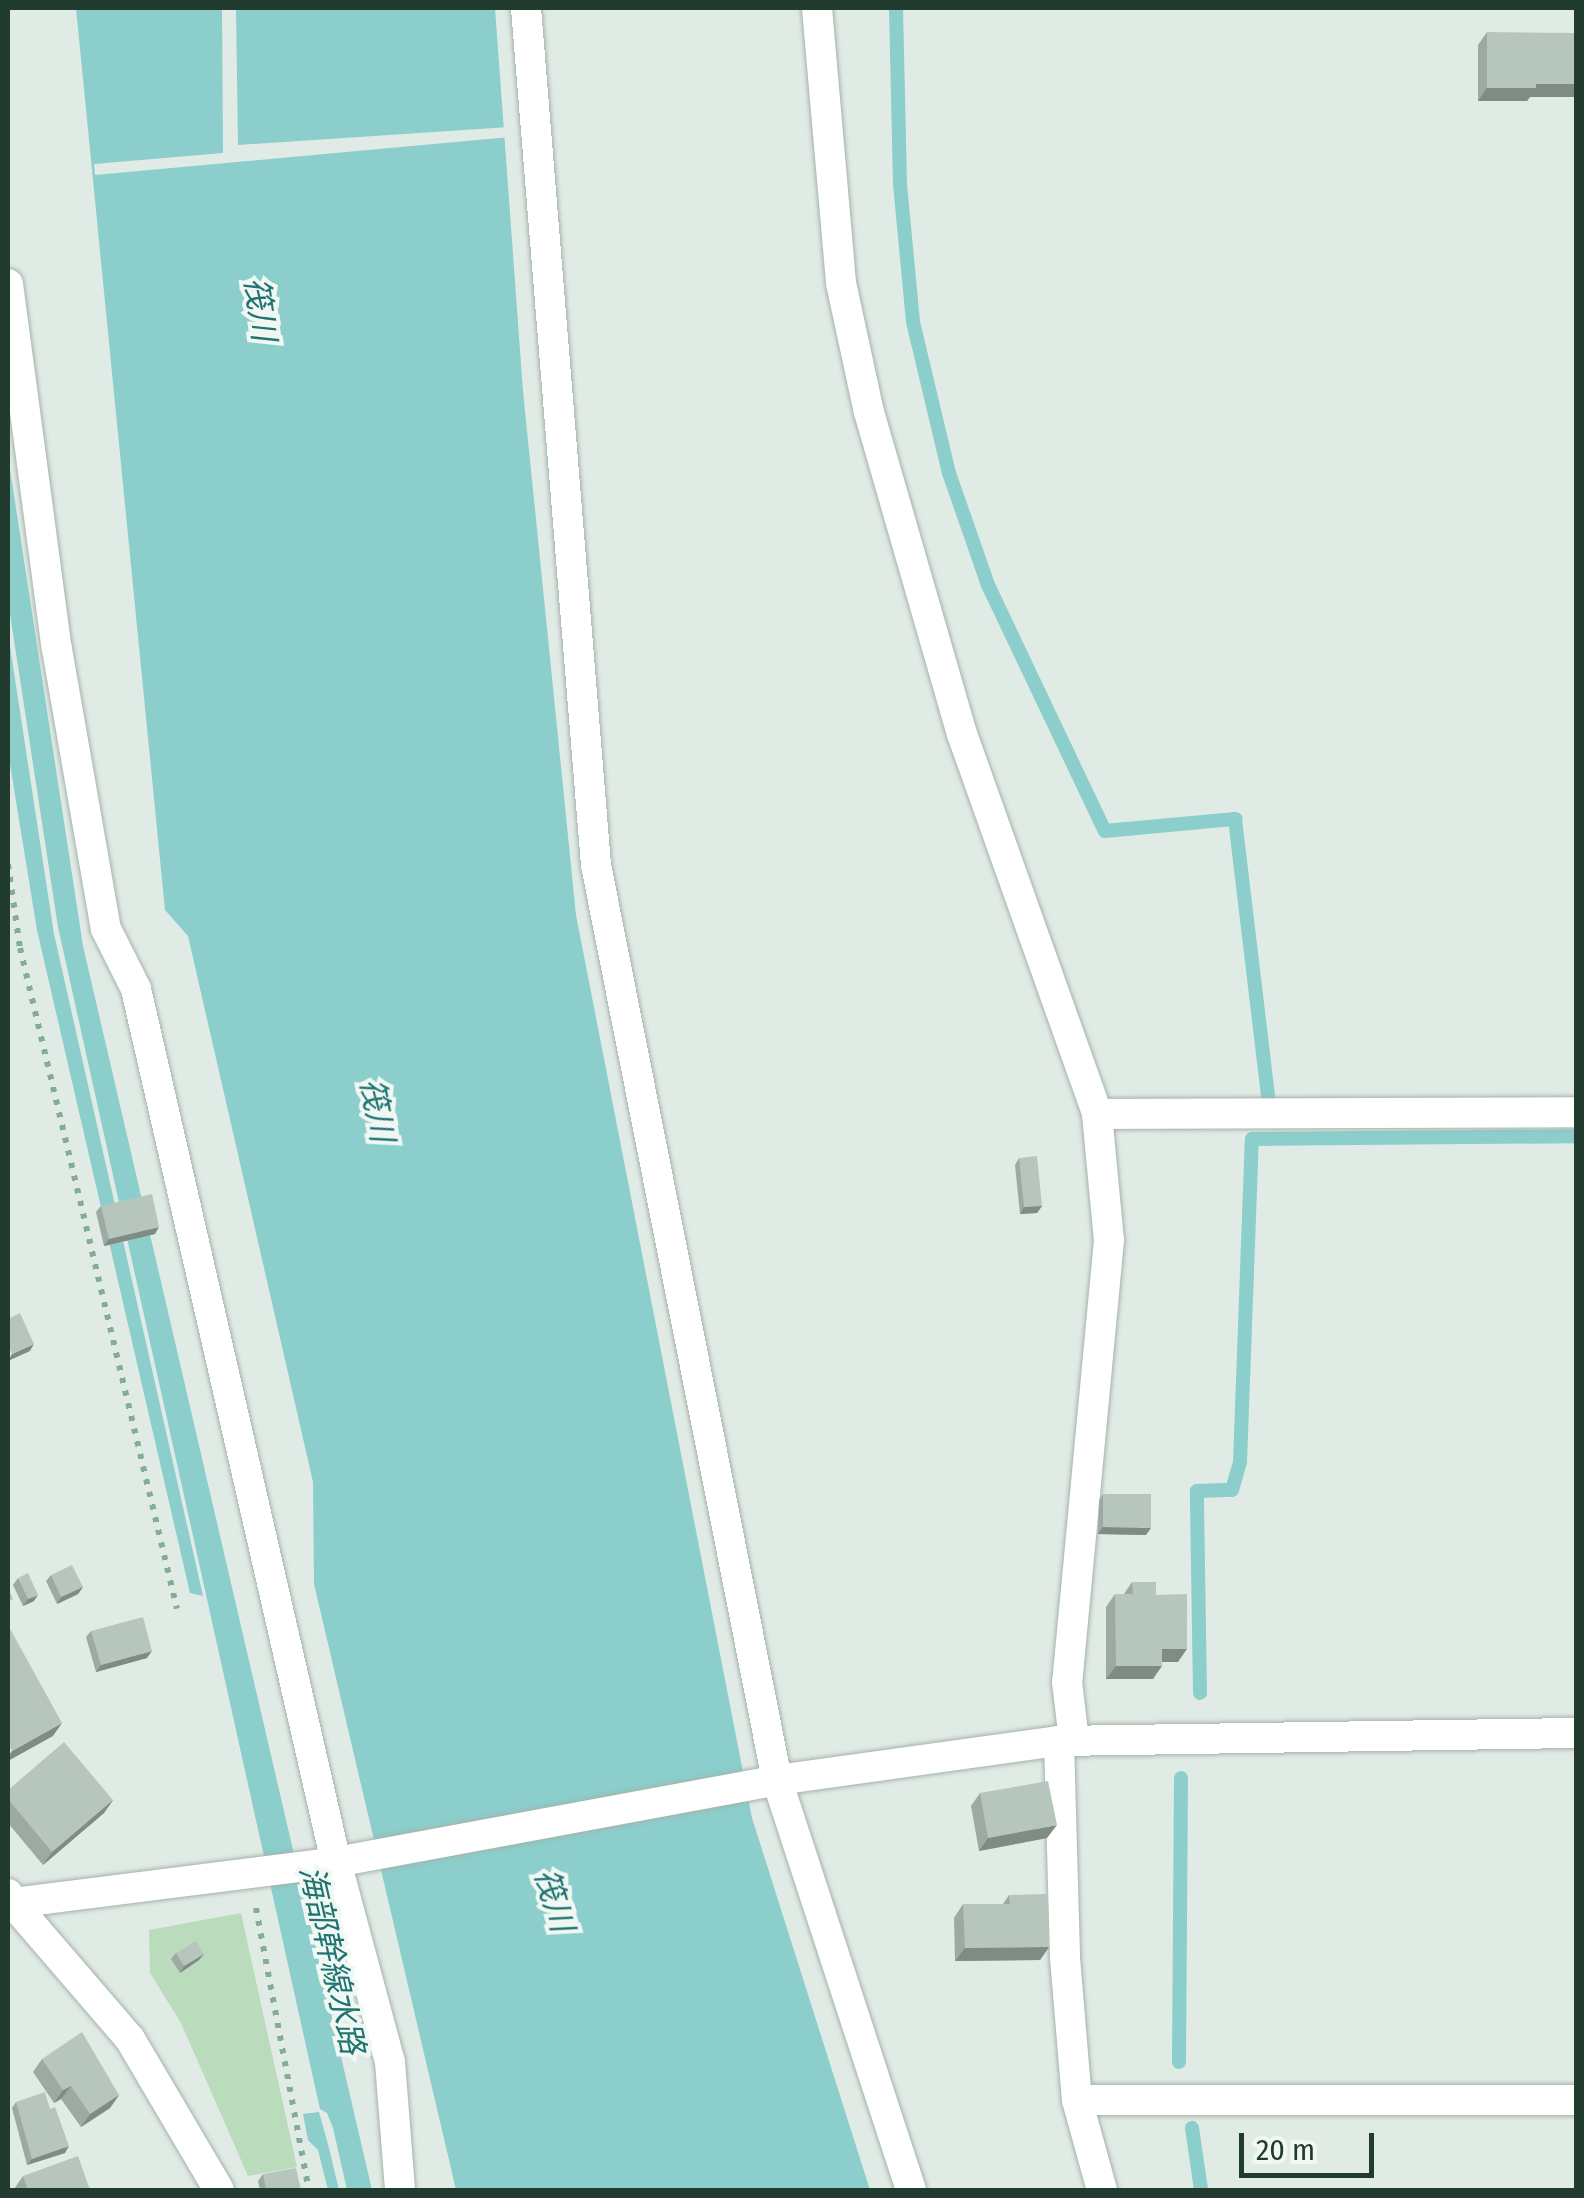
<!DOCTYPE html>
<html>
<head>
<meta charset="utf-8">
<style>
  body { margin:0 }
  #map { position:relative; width:1584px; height:2198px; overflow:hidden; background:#e1ebe5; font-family:"Fira Sans Condensed","Noto Sans JP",sans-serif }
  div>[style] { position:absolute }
  .green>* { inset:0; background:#bbdbbd }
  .water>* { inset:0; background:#8bcecb }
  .pier>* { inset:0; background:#e1ebe5 }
  .stream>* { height:14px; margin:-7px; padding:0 7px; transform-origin:7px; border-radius:7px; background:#8bcecb }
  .path>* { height:6px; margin-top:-3px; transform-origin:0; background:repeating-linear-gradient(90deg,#83ad98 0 5px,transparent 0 13px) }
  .roads { filter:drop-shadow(0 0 2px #a4b3ab) drop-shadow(0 0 2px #a4b3ab) }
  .minor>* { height:30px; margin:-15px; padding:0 15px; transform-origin:15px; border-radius:15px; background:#fff }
  .tertiary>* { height:30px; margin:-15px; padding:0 15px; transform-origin:15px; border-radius:15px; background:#fff }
  .secondary>* { height:30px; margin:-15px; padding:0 15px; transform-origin:15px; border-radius:15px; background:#fff }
  .wall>* { inset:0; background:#9daaa3 }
  .shaded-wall>* { inset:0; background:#808b84 }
  .building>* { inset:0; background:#b7c6bd }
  span { translate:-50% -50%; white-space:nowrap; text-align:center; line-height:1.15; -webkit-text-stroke:8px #f1f8f3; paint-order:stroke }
  .water-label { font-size:32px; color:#1f7472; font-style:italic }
  .frame { position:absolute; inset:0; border:10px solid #223b2f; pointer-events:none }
  .scale { position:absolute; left:1239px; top:2133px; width:135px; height:45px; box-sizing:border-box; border:5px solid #223b2f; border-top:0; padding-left:12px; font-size:30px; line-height:35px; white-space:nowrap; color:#223b2f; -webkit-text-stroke:8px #f1f8f3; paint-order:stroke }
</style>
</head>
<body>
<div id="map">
  <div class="green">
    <div style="clip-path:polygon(241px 1913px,297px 2167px,248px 2176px,181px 2023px,150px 1973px,149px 1930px)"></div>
  </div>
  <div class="water">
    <div style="clip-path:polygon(76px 8px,495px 8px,523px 391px,576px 915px,752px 1818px,870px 2190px,456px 2190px,314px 1584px,313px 1482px,188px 936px,165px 910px)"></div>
    <div style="clip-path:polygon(8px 456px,83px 946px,372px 2190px,347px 2190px,333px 2128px,327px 2113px,320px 2109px,58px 927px,8px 601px)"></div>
    <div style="clip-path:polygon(8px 633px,54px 934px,203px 1596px,190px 1593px,37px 930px,8px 752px)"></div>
    <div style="clip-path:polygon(319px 2112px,329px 2148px,339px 2190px,328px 2190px,318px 2150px,308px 2140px,303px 2114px)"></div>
  </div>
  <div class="pier">
    <div style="clip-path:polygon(222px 8px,236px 8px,238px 145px,509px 127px,510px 137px,95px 175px,94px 164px,223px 153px)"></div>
  </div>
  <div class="stream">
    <div style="left:896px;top:8px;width:176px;rotate:88.7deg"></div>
    <div style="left:900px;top:184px;width:139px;rotate:84.6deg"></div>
    <div style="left:913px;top:322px;width:155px;rotate:76.6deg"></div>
    <div style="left:949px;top:473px;width:119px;rotate:70.8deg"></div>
    <div style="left:988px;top:585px;width:272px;rotate:64.6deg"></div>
    <div style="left:1105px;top:831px;width:131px;rotate:-5.3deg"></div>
    <div style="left:1235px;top:819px;width:280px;rotate:83.2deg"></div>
    <div style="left:1200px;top:1693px;width:202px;rotate:-90.9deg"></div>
    <div style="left:1197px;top:1491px;width:35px;rotate:-2deg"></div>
    <div style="left:1232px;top:1490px;width:29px;rotate:-74deg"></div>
    <div style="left:1240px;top:1462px;width:323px;rotate:-87.9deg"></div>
    <div style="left:1252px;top:1139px;width:324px;rotate:-0.5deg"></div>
    <div style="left:1179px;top:2062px;width:284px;rotate:-89.6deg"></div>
    <div style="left:1192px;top:2128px;width:63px;rotate:81.7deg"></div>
  </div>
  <div class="path">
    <div style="left:8px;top:864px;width:85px;rotate:81.9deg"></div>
    <div style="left:20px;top:948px;width:679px;rotate:76.64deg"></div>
    <div style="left:256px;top:1908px;width:287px;rotate:79.4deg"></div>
  </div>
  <div class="roads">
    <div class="minor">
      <div style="left:526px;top:8px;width:860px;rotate:85.33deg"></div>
      <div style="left:596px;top:865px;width:933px;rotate:78.81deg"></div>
      <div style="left:777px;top:1780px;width:431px;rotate:71.9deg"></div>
      <div style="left:817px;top:8px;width:276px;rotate:85deg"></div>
      <div style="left:841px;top:283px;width:132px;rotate:77.8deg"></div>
      <div style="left:869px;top:412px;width:335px;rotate:73.9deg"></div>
      <div style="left:962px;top:734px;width:403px;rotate:70.4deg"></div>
      <div style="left:1097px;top:1114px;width:127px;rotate:84.6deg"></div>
      <div style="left:1109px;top:1240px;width:444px;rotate:95.4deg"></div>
      <div style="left:1067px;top:1682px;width:58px;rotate:83.1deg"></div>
      <div style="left:8px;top:284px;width:368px;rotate:82.4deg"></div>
      <div style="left:57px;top:649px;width:284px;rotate:80.1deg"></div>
      <div style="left:106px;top:929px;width:67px;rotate:63.4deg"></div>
      <div style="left:136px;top:989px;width:896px;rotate:77.1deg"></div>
      <div style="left:336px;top:1862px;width:207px;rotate:74.9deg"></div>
      <div style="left:390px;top:2062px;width:128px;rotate:85.5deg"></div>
      <div style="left:1097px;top:1114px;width:479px;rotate:-0.2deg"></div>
      <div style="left:1059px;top:1741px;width:217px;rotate:88.4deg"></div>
      <div style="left:1065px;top:1958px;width:143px;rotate:85.2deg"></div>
      <div style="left:1077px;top:2100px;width:93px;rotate:74.5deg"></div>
      <div style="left:1077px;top:2100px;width:499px"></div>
    </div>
    <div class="tertiary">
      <div style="left:13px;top:1903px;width:326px;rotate:-7.2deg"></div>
      <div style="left:336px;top:1862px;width:449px;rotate:-10.5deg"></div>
      <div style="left:777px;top:1780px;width:285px;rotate:-7.9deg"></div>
      <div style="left:1059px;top:1741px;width:517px;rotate:-0.89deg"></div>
      <div style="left:13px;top:1903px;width:179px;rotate:49.3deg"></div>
      <div style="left:130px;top:2039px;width:175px;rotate:59.5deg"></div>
    </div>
    <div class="secondary">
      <div style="left:8px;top:1894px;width:10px;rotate:61deg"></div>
      <div style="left:13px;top:1903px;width:5px;rotate:169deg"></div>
    </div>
  </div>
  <div class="wall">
    <div style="clip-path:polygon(1487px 32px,1530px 97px,1527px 101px,1478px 101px,1478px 45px)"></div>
    <div style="clip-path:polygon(1019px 1158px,1042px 1206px,1037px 1213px,1020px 1214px,1015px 1165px)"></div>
    <div style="clip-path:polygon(101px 1206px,155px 1234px,104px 1246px,96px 1212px)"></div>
    <div style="clip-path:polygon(1103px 1494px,1146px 1535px,1098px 1534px,1099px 1501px)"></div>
    <div style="clip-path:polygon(51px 1575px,83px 1587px,78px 1594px,57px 1604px,46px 1581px)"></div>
    <div style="clip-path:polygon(18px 1578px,34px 1601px,23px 1606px,13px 1585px)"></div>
    <div style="clip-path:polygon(1132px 1582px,1156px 1595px,1178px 1662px,1162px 1662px,1153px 1679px,1106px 1679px,1106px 1607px,1115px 1594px,1124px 1594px)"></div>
    <div style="clip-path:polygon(91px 1631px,147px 1658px,96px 1672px,86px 1637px)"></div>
    <div style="clip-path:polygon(8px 1790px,113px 1800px,104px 1813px,43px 1865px,8px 1823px)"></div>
    <div style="clip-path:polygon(980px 1793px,1047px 1838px,979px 1851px,971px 1806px)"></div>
    <div style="clip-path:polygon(1009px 1895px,1049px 1947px,1040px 1960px,955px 1961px,954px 1918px,963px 1904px,1003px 1904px)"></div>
    <div style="clip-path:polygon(176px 1953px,204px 1954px,199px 1960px,180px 1973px,171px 1959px)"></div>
    <div style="clip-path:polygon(42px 2059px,119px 2095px,110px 2108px,81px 2127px,61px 2099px,54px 2103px,33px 2072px)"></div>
    <div style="clip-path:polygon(16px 2102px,50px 2109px,65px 2153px,27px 2165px,12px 2108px)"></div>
    <div style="clip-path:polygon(263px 2174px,301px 2190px,260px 2190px,258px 2181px)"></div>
    <div style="clip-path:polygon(23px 2176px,90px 2190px,14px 2190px,14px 2189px)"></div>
  </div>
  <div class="shaded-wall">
    <div style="clip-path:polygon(1536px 84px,1576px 84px,1576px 97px,1530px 97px,1527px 101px,1478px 101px,1487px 88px)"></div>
    <div style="clip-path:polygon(1042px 1206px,1037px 1213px,1020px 1214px,1024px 1207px)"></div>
    <div style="clip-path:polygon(159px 1227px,155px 1234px,104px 1246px,109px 1239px)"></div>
    <div style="clip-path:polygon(34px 1344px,30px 1351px,8px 1361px,12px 1354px)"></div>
    <div style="clip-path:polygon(1103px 1527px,1151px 1528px,1146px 1535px,1098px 1534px)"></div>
    <div style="clip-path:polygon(83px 1587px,78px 1594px,57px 1604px,61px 1597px)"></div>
    <div style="clip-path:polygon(38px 1595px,34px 1601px,23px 1606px,28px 1599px)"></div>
    <div style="clip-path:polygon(1162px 1649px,1187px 1649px,1178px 1662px,1152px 1662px)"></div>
    <div style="clip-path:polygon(152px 1651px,147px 1658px,96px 1672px,101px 1665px)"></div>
    <div style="clip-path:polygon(1116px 1666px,1162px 1666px,1153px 1679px,1106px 1679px)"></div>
    <div style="clip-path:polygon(62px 1723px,53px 1736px,8px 1761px,8px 1757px,12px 1751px)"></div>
    <div style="clip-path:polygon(113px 1800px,104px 1813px,43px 1865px,52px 1852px)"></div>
    <div style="clip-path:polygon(1057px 1825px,1047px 1838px,979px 1851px,988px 1838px)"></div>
    <div style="clip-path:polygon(1049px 1947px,1040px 1960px,955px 1961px,965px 1948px)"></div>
    <div style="clip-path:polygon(204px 1954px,199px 1960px,180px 1973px,184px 1966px)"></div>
    <div style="clip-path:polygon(71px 2086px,61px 2099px,54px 2103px,63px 2090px)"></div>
    <div style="clip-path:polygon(119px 2095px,110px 2108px,81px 2127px,90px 2114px)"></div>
    <div style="clip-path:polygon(69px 2146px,65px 2153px,27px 2165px,32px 2159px)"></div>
  </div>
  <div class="building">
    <div style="clip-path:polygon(1487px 32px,1576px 33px,1576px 84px,1536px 84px,1536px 88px,1487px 88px)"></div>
    <div style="clip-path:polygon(1037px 1156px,1042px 1206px,1024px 1207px,1019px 1158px)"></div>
    <div style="clip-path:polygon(152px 1194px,159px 1227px,109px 1239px,101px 1206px)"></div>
    <div style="clip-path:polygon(20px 1313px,34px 1344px,12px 1354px,8px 1344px,8px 1319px)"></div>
    <div style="clip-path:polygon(1103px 1494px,1151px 1494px,1151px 1528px,1103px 1527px)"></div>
    <div style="clip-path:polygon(72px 1565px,83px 1587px,61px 1597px,51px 1575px)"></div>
    <div style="clip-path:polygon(28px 1573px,38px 1595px,28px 1599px,18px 1578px)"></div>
    <div style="clip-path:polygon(1132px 1582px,1156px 1582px,1156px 1595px,1187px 1594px,1187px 1649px,1162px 1649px,1162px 1666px,1116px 1666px,1115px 1594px,1133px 1594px)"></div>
    <div style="clip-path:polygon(8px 1588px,13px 1599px,8px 1602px)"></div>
    <div style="clip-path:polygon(143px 1617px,152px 1651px,101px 1665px,91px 1631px)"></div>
    <div style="clip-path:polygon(8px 1625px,62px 1723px,12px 1751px,8px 1743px)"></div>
    <div style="clip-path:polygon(64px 1742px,113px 1800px,52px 1852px,8px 1799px,8px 1790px)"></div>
    <div style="clip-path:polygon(1048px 1781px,1057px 1825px,988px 1838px,980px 1793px)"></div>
    <div style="clip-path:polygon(1047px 1894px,1049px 1947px,965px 1948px,963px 1904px,1010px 1904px,1009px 1895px)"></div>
    <div style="clip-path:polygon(196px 1941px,204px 1954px,184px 1966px,176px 1953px)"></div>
    <div style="clip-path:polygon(82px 2032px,119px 2095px,90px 2114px,71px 2086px,63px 2090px,42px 2059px)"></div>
    <div style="clip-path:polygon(45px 2092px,50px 2109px,55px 2107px,69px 2146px,32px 2159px,16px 2102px)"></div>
    <div style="clip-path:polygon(78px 2156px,90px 2190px,28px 2190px,23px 2176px)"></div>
    <div style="clip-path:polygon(296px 2168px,301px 2190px,266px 2190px,263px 2174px)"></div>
  </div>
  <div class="water-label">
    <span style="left:260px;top:309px;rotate:82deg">筏川</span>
    <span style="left:377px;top:1110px;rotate:79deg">筏川</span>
    <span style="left:554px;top:1900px;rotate:73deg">筏川</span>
    <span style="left:332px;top:1960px;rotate:77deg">海部幹線水路</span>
  </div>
  <div class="frame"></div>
  <div class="scale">20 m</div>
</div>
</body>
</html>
